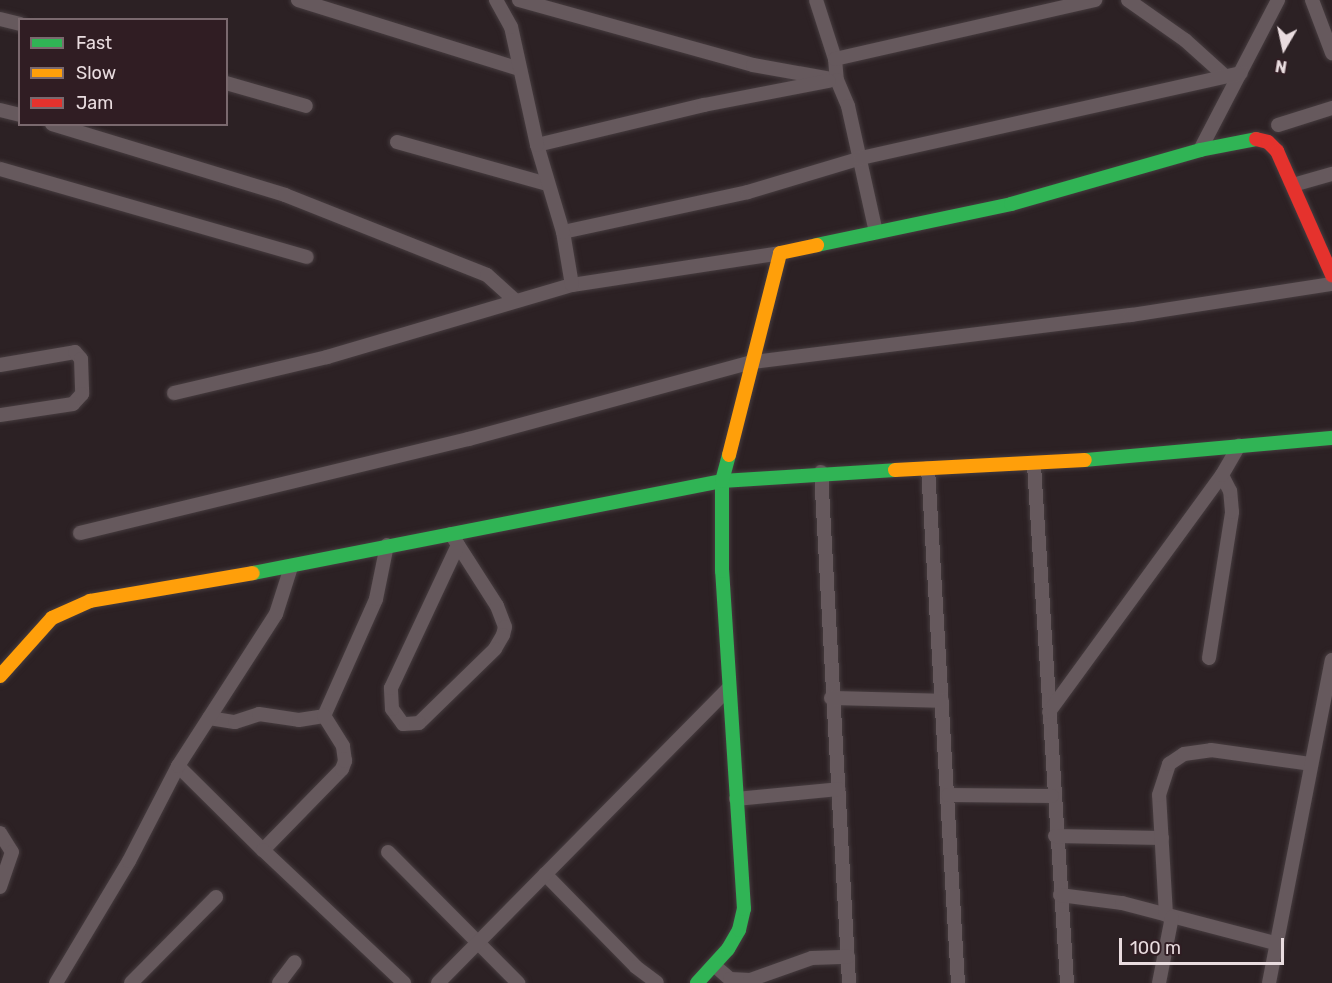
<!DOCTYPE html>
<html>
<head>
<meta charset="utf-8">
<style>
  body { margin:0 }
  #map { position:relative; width:1332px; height:983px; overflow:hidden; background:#2c2124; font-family:Rubik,sans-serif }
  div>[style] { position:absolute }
  .roads { filter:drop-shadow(0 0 2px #463c3f) drop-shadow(0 0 2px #463c3f) }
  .street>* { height:14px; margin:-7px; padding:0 7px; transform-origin:7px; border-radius:7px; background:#66595d }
  .fast>* { height:14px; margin:-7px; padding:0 7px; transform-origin:7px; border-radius:7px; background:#30b455 }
  .slow>* { height:14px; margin:-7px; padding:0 7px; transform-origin:7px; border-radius:7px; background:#ff9f0a }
  .jam>* { height:14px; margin:-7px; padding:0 7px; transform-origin:7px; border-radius:7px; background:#e5322d }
  span { translate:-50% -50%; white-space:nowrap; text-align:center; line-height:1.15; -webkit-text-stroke:5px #301d23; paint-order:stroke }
  .legend { position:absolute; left:18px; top:18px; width:210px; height:108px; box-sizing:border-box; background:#301d23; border:2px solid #7a696e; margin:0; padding:8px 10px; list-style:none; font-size:18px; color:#e9dcdf }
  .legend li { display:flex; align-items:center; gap:12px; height:30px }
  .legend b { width:30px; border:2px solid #7a696e }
  .north { position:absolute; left:1254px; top:18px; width:60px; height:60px; -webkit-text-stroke:4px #301d23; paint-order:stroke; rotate:189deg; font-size:16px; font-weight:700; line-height:24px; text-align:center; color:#e9dcdf }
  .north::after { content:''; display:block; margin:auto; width:21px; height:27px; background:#e9dcdf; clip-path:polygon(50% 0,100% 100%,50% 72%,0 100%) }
  .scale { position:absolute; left:1119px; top:938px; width:165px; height:27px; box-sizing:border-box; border:3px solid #e9dcdf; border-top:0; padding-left:8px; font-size:18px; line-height:21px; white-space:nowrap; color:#e9dcdf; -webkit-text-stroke:4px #301d23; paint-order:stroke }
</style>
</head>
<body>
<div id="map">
  <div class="roads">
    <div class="street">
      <div style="left:298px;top:0;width:232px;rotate:17.3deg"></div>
      <div style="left:519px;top:0;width:243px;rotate:15.5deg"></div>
      <div style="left:753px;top:65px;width:85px;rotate:10.1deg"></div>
      <div style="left:816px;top:0;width:62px;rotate:72.1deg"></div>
      <div style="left:835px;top:59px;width:21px;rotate:85deg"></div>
      <div style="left:837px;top:80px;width:28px;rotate:67deg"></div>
      <div style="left:848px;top:106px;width:129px;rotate:77.5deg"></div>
      <div style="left:1128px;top:0;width:70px;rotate:35.1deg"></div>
      <div style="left:1185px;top:40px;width:54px;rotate:42deg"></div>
      <div style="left:1312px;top:0;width:57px;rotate:69.3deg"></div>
      <div style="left:0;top:19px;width:21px;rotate:14deg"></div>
      <div style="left:835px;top:59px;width:267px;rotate:-12.8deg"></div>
      <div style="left:226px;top:83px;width:83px;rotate:16deg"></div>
      <div style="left:0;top:110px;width:21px;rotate:14deg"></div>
      <div style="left:52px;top:124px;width:244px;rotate:16.9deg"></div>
      <div style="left:285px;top:195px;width:217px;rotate:21.6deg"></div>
      <div style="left:487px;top:275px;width:38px;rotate:42deg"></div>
      <div style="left:1278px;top:125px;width:57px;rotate:-17.5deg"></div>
      <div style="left:397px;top:142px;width:156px;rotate:15.6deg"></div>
      <div style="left:537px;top:145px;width:172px;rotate:-13.5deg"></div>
      <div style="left:704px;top:105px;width:127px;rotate:-10.9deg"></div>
      <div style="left:1200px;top:150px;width:169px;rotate:-62.5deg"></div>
      <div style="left:0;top:169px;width:319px;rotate:16deg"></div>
      <div style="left:1293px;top:185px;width:41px;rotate:-15.8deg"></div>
      <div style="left:563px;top:232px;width:189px;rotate:-12.2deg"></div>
      <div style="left:748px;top:192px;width:118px;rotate:-16.7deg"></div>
      <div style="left:861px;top:158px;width:389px;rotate:-12.6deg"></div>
      <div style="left:572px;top:285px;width:210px;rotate:-8.7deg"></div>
      <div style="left:0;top:365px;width:76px;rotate:-9.8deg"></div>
      <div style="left:75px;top:352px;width:9px;rotate:49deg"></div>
      <div style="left:81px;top:359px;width:35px;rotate:88deg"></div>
      <div style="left:82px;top:394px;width:13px;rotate:132deg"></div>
      <div style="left:73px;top:404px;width:74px;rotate:171.4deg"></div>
      <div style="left:174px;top:393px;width:157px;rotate:-13.2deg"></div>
      <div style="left:327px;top:357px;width:255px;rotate:-16.4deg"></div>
      <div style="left:572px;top:285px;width:54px;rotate:-99.6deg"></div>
      <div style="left:563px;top:232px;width:91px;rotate:-106.6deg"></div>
      <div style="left:537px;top:145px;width:121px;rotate:-102.4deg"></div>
      <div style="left:511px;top:27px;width:31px;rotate:-119deg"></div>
      <div style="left:1034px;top:465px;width:519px;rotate:86.35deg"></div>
      <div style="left:928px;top:468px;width:516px;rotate:86.67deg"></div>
      <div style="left:821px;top:472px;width:512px;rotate:86.86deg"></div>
      <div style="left:80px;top:533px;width:400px;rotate:-13.6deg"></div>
      <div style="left:469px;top:439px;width:294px;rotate:-15.2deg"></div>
      <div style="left:753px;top:362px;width:381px;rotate:-7.1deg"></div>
      <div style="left:1131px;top:315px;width:203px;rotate:-8.8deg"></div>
      <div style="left:451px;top:534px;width:85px;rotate:57.4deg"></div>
      <div style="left:497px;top:606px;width:22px;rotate:69deg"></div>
      <div style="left:505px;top:627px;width:8px;rotate:104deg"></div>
      <div style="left:503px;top:635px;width:16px;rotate:120deg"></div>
      <div style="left:495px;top:649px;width:106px;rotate:135.8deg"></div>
      <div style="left:419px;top:723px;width:16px;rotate:176deg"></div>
      <div style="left:403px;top:724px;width:19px;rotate:-126deg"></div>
      <div style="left:392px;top:709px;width:21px;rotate:-93deg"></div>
      <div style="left:391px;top:688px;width:158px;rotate:-64.9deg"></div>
      <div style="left:1209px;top:658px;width:148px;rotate:-81deg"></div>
      <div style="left:1232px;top:512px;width:21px;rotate:-95deg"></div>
      <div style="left:1230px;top:491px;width:18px;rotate:-117deg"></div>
      <div style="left:831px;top:698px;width:111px;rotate:1.5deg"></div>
      <div style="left:1049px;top:712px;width:293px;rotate:-53.9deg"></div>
      <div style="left:1222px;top:475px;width:34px;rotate:-60deg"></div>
      <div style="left:209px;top:718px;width:26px;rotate:9deg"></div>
      <div style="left:235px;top:722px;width:25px;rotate:-18deg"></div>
      <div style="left:259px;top:714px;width:40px;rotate:8.5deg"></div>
      <div style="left:299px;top:720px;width:25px;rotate:-9deg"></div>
      <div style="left:324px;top:716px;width:128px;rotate:-66deg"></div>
      <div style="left:376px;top:599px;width:55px;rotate:-78.5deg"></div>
      <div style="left:178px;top:766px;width:120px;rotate:44.7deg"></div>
      <div style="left:263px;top:850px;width:113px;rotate:-45.7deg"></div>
      <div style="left:342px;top:769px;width:9px;rotate:-69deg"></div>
      <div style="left:345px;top:761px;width:15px;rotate:-98deg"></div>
      <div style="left:343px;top:746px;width:36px;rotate:-122deg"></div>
      <div style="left:948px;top:795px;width:104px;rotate:0.6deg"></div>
      <div style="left:736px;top:799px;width:103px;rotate:-5.5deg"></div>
      <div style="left:0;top:833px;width:22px;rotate:58deg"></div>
      <div style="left:12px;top:852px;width:37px;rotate:109deg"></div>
      <div style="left:1055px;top:836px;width:107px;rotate:1.1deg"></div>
      <div style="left:263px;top:850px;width:194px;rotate:43.3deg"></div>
      <div style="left:388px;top:852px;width:185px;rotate:45.2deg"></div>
      <div style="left:545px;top:874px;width:130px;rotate:45.6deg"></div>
      <div style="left:636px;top:967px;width:26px;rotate:37deg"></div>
      <div style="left:1060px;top:895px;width:63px;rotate:7.4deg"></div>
      <div style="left:1122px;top:903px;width:158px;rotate:14.7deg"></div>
      <div style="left:1166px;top:915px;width:120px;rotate:-93.3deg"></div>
      <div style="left:1159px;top:795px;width:33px;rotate:-72deg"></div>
      <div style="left:1169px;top:764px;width:18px;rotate:-34deg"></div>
      <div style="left:1184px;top:754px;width:27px;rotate:-8deg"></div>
      <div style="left:1211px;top:750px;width:100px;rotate:8deg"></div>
      <div style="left:715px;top:966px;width:20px;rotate:41deg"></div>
      <div style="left:730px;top:979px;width:20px;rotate:3deg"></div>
      <div style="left:750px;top:980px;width:66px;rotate:-19.5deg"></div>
      <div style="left:812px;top:958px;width:36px;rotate:-2deg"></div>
      <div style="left:56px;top:983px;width:142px;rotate:-59.1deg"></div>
      <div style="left:129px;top:861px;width:107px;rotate:-62.7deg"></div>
      <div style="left:178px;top:766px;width:181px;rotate:-57.2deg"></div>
      <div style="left:276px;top:614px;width:49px;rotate:-72.3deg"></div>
      <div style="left:131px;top:983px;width:121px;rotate:-45.3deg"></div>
      <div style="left:279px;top:983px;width:26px;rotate:-53deg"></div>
      <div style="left:438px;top:983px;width:414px;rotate:-45.4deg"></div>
      <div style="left:1159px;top:983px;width:67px;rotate:-78.9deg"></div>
      <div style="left:1269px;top:983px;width:329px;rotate:-79deg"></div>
    </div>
    <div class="fast">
      <div style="left:817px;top:245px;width:198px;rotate:-11.9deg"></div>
      <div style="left:1011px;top:204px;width:197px;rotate:-15.9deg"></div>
      <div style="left:1200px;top:150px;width:57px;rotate:-11.1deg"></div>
      <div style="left:1085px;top:460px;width:248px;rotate:-5.1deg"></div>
      <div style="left:253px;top:573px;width:478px;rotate:-11.1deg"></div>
      <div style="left:722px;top:481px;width:173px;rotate:-3.6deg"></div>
      <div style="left:697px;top:983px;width:46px;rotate:-47.6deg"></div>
      <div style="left:728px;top:949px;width:22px;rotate:-60deg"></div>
      <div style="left:739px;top:930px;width:22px;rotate:-77deg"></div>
      <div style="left:744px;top:909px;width:339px;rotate:-93.7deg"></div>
      <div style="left:722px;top:571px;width:90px;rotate:-90deg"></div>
      <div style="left:722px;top:481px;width:27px;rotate:-75deg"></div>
    </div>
    <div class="slow">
      <div style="left:729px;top:455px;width:208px;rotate:-75.8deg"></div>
      <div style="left:780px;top:253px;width:38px;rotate:-12deg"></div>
      <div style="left:895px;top:470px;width:190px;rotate:-3deg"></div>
      <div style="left:0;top:676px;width:78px;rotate:-48.1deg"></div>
      <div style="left:52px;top:618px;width:42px;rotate:-24.1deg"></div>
      <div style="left:90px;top:601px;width:165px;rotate:-9.7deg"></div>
    </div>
    <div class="jam">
      <div style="left:1256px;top:139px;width:12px;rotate:14deg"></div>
      <div style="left:1268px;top:142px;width:13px;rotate:45deg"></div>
      <div style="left:1277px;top:151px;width:136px;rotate:66.1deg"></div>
    </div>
  </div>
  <ul class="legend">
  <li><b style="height:8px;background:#30b455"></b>Fast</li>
  <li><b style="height:8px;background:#ff9f0a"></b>Slow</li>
  <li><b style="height:8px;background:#e5322d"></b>Jam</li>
  </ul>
  <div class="north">N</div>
  <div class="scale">100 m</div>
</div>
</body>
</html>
